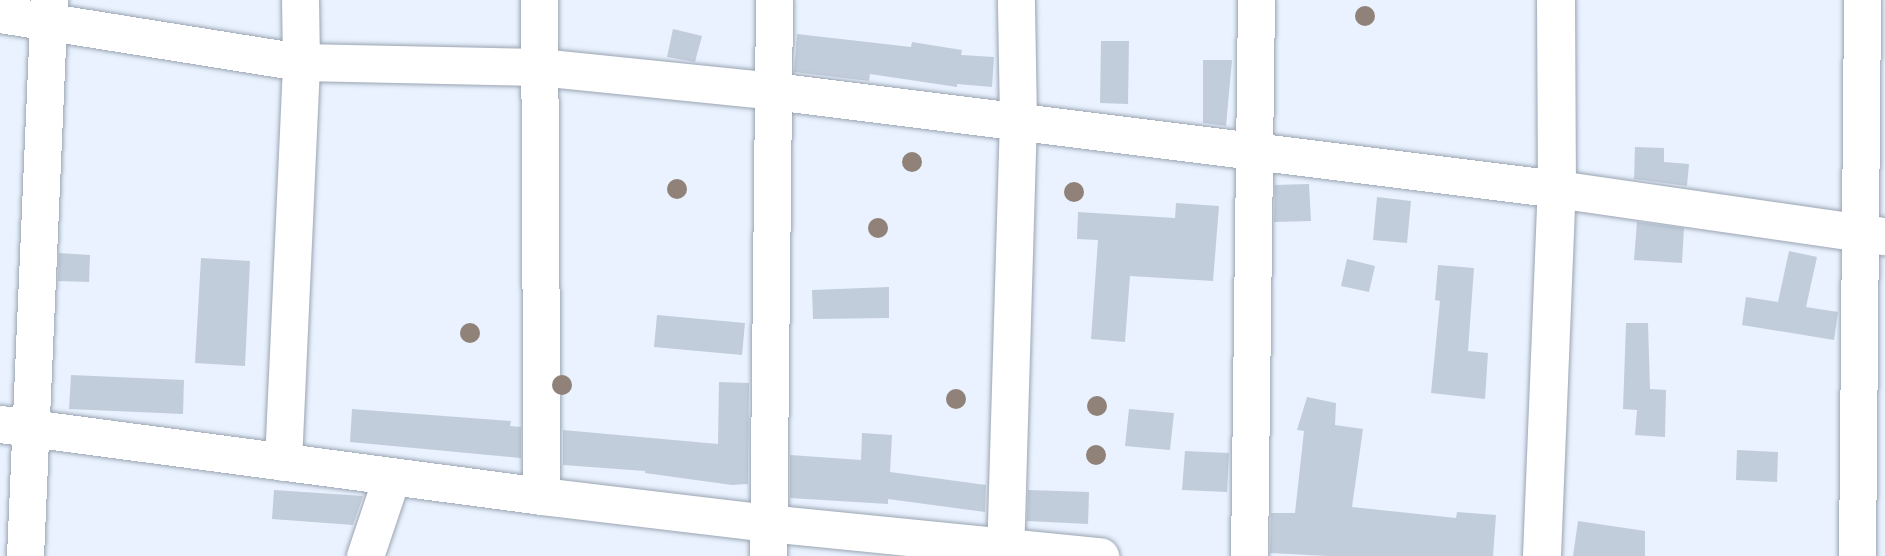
<!DOCTYPE html>
<html>
<head>
<meta charset="utf-8">
<style>
  body { margin:0 }
  #map { position:relative; width:1885px; height:556px; overflow:hidden; background:#e9f2fe; font-family:Mulish,sans-serif }
  div>[style] { position:absolute }
  .building>* { inset:0; background:#c2cddb }
  .roads { filter:drop-shadow(0 0 2px #9aa4b2) drop-shadow(0 0 2px #9aa4b2) }
  .minor>* { height:37px; margin:-18.5px; padding:0 18.5px; transform-origin:18.5px; border-radius:18.5px; background:#fff }
  .tertiary>* { height:38px; margin:-19px; padding:0 19px; transform-origin:19px; border-radius:19px; background:#fff }
  .trees>* { width:20px; height:20px; margin:-10px; border-radius:50%; background:#908278 }
  span { translate:-50% -50%; white-space:nowrap; text-align:center; line-height:1.15; -webkit-text-stroke:5px #e9f2fe; paint-order:stroke }
</style>
</head>
<body>
<div id="map">
  <div class="building">
    <div style="clip-path:polygon(673px 29px,702px 36px,695px 62px,667px 57px)"></div>
    <div style="clip-path:polygon(797px 34px,911px 47px,912px 42px,962px 50px,961px 55px,994px 57px,992px 87px,957px 84px,957px 87px,870px 74px,869px 81px,794px 72px)"></div>
    <div style="clip-path:polygon(1101px 41px,1129px 41px,1128px 104px,1100px 103px)"></div>
    <div style="clip-path:polygon(1203px 60px,1232px 60px,1226px 126px,1203px 123px)"></div>
    <div style="clip-path:polygon(1635px 147px,1664px 148px,1664px 162px,1689px 164px,1687px 186px,1634px 179px)"></div>
    <div style="clip-path:polygon(1309px 184px,1311px 221px,1274px 222px,1275px 185px)"></div>
    <div style="clip-path:polygon(1377px 197px,1411px 201px,1407px 243px,1373px 240px)"></div>
    <div style="clip-path:polygon(1176px 203px,1219px 206px,1213px 281px,1130px 276px,1125px 342px,1091px 339px,1098px 240px,1077px 239px,1078px 212px,1175px 218px)"></div>
    <div style="clip-path:polygon(1637px 222px,1684px 228px,1682px 263px,1634px 260px)"></div>
    <div style="clip-path:polygon(1789px 251px,1817px 257px,1806px 307px,1838px 312px,1834px 340px,1742px 325px,1746px 297px,1778px 302px)"></div>
    <div style="clip-path:polygon(59px 253px,90px 255px,89px 282px,58px 281px)"></div>
    <div style="clip-path:polygon(201px 258px,250px 261px,245px 366px,195px 363px)"></div>
    <div style="clip-path:polygon(1347px 259px,1375px 266px,1369px 292px,1341px 286px)"></div>
    <div style="clip-path:polygon(1438px 265px,1474px 268px,1468px 351px,1488px 353px,1485px 399px,1431px 393px,1440px 301px,1435px 300px)"></div>
    <div style="clip-path:polygon(889px 287px,889px 318px,813px 319px,812px 290px)"></div>
    <div style="clip-path:polygon(657px 315px,745px 323px,742px 355px,654px 347px)"></div>
    <div style="clip-path:polygon(1626px 323px,1648px 323px,1650px 389px,1666px 390px,1665px 437px,1635px 435px,1637px 410px,1623px 409px)"></div>
    <div style="clip-path:polygon(71px 375px,184px 380px,183px 414px,69px 409px)"></div>
    <div style="clip-path:polygon(719px 382px,749px 383px,748px 484px,732px 485px,645px 473px,645px 471px,563px 465px,563px 430px,718px 444px)"></div>
    <div style="clip-path:polygon(1307px 397px,1336px 403px,1335px 425px,1363px 429px,1352px 507px,1456px 518px,1457px 512px,1496px 515px,1493px 556px,1328px 556px,1270px 553px,1271px 513px,1295px 513px,1304px 431px,1297px 430px)"></div>
    <div style="clip-path:polygon(352px 409px,511px 421px,510px 426px,521px 427px,521px 458px,350px 442px)"></div>
    <div style="clip-path:polygon(1129px 409px,1174px 413px,1170px 450px,1125px 446px)"></div>
    <div style="clip-path:polygon(862px 433px,892px 435px,890px 472px,986px 485px,985px 512px,888px 499px,888px 504px,790px 498px,790px 455px,861px 460px)"></div>
    <div style="clip-path:polygon(1737px 450px,1778px 452px,1777px 482px,1736px 480px)"></div>
    <div style="clip-path:polygon(1185px 451px,1229px 453px,1227px 492px,1182px 490px)"></div>
    <div style="clip-path:polygon(274px 490px,363px 496px,353px 525px,272px 519px)"></div>
    <div style="clip-path:polygon(1028px 490px,1089px 492px,1088px 524px,1027px 521px)"></div>
    <div style="clip-path:polygon(1578px 521px,1645px 531px,1645px 556px,1573px 556px)"></div>
  </div>
  <div class="roads">
    <div class="minor">
      <div style="left:539px;top:0;width:496px;rotate:89.7deg"></div>
      <div style="left:0;top:14px;width:305px;rotate:9.1deg"></div>
      <div style="left:301px;top:62px;width:238px;rotate:1.2deg"></div>
      <div style="left:539px;top:67px;width:236px;rotate:5.8deg"></div>
      <div style="left:774px;top:91px;width:789px;rotate:7.13deg"></div>
      <div style="left:1557px;top:189px;width:331px;rotate:8.2deg"></div>
      <div style="left:0;top:424px;width:547px;rotate:7.57deg"></div>
      <div style="left:542px;top:496px;width:227px;rotate:6.8deg"></div>
      <div style="left:767px;top:523px;width:335px;rotate:5.7deg"></div>
      <div style="left:283px;top:462px;width:400px;rotate:-87.4deg"></div>
      <div style="left:301px;top:62px;width:62px;rotate:-90.9deg"></div>
      <div style="left:25px;top:556px;width:557px;rotate:-87.53deg"></div>
      <div style="left:365px;top:556px;width:84px;rotate:-71.4deg"></div>
      <div style="left:768px;top:556px;width:556px;rotate:-89.38deg"></div>
      <div style="left:1005px;top:556px;width:436px;rotate:-88.3deg"></div>
      <div style="left:1018px;top:120px;width:120px;rotate:-91deg"></div>
      <div style="left:1249px;top:556px;width:556px;rotate:-89.28deg"></div>
      <div style="left:1857px;top:556px;width:556px;rotate:-89.48deg"></div>
    </div>
    <div class="tertiary">
      <div style="left:1542px;top:556px;width:367px;rotate:-87.7deg"></div>
      <div style="left:1557px;top:189px;width:189px;rotate:-90.3deg"></div>
    </div>
  </div>
  <div class="trees">
    <div style="left:1365px;top:16px"></div>
    <div style="left:912px;top:162px"></div>
    <div style="left:677px;top:189px"></div>
    <div style="left:1074px;top:192px"></div>
    <div style="left:878px;top:228px"></div>
    <div style="left:470px;top:333px"></div>
    <div style="left:562px;top:385px"></div>
    <div style="left:956px;top:399px"></div>
    <div style="left:1097px;top:406px"></div>
    <div style="left:1096px;top:455px"></div>
  </div>
</div>
</body>
</html>
